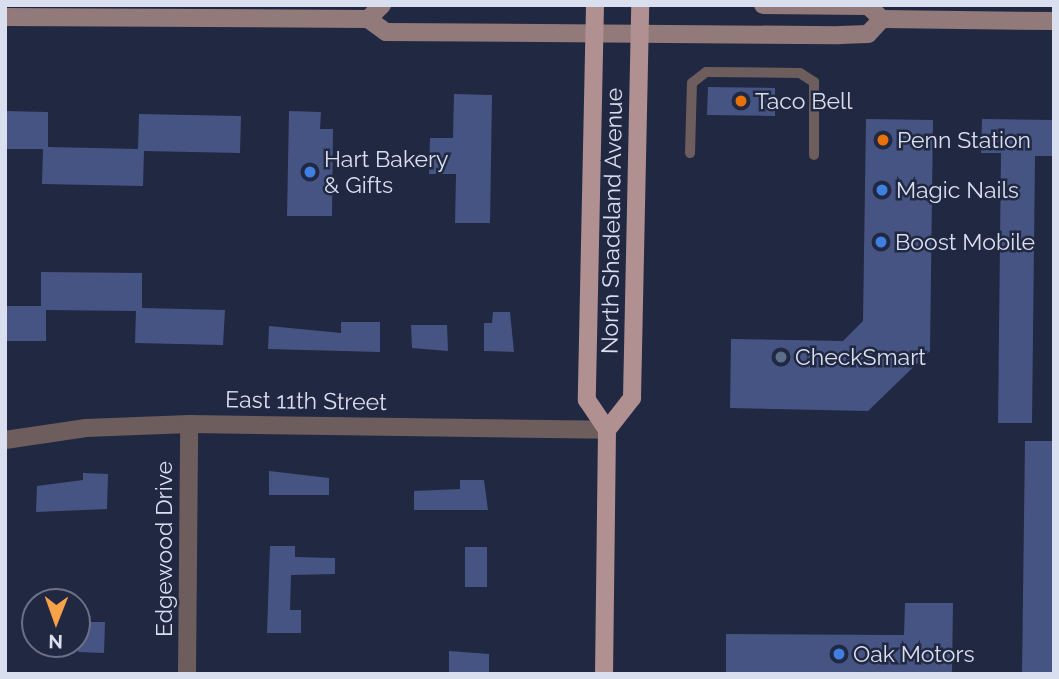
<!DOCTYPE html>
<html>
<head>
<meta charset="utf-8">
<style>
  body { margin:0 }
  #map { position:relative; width:1059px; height:679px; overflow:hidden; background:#212841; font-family:Raleway,sans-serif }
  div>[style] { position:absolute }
  .building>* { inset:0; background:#465484 }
  .service>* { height:10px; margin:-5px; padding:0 5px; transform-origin:5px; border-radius:5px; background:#6d5d5d }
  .minor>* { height:18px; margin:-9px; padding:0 9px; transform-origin:9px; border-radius:9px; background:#6d5d5d }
  .secondary>* { height:18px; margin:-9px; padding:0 9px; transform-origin:9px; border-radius:9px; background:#937a7a }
  .primary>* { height:18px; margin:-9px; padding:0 9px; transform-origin:9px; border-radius:9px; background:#b09090 }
  .dots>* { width:19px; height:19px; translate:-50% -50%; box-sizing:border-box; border:4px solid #212841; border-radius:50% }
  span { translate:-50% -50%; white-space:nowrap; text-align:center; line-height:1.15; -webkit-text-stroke:5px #212841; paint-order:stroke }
  .poi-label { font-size:23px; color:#dadff0 }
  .left { translate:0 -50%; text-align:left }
  .street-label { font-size:23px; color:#dadff0 }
  .frame { position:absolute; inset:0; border:7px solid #dadff0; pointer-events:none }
  .north { position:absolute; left:21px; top:588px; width:70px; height:70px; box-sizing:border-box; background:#212841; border:2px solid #6b7187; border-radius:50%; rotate:181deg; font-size:19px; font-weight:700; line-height:28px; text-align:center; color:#dadff0 }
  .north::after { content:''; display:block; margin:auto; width:24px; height:32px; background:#f7a148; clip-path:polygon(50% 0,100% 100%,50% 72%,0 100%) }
</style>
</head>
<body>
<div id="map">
  <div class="building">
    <div style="clip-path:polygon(708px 87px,775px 88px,775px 116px,707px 115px)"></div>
    <div style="clip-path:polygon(454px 94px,492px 95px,490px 223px,455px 223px,456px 174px,429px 174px,430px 138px,453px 138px)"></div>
    <div style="clip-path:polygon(5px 111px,48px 112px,48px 147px,138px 149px,139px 114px,241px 116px,240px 153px,144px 151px,143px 186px,42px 184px,43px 149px,5px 149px)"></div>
    <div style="clip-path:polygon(289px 111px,321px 112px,320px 129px,333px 129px,332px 216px,287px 216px)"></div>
    <div style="clip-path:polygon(866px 119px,933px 120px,930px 351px,868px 411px,730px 408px,731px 339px,843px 341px,863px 321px)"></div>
    <div style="clip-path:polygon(982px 119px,1054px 120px,1054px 156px,1035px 156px,1032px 423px,998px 423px,1001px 153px,981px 153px)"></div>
    <div style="clip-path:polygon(41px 272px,142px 273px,142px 308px,225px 310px,223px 345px,135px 343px,136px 311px,46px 310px,46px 341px,5px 341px,5px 306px,41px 306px)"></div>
    <div style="clip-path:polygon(493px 312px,510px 312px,514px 352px,484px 351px,484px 323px,492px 323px)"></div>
    <div style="clip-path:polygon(341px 322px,380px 322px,380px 352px,268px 349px,269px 326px,341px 333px)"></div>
    <div style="clip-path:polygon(411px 325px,447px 325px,448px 351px,412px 348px)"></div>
    <div style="clip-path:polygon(1025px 441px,1054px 441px,1054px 674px,1022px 674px)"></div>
    <div style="clip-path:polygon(269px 471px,329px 478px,329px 495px,269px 495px)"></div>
    <div style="clip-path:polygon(83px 473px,108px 474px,107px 509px,36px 512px,37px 486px,83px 480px)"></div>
    <div style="clip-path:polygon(460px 480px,484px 480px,488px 510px,414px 510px,414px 491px,460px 489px)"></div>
    <div style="clip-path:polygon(270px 546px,295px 546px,295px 557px,335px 558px,335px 574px,291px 575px,290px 610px,301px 610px,301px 633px,267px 633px)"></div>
    <div style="clip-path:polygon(465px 547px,487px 547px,487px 587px,465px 587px)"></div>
    <div style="clip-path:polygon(905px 603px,953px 603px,952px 674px,726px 674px,726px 634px,904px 635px)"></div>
    <div style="clip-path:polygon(79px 622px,105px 622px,104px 653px,78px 652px)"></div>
    <div style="clip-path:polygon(449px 651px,489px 654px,489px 674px,449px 674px)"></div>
  </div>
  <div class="service">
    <div style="left:690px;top:153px;width:70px;rotate:-88.4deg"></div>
    <div style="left:692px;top:83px;width:18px;rotate:-38deg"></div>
    <div style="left:706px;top:72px;width:94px;rotate:0.6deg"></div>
    <div style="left:800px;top:73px;width:17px;rotate:33deg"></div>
    <div style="left:814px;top:82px;width:73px;rotate:90deg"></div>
  </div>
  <div class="minor">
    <div style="left:5px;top:440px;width:82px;rotate:-8.4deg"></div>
    <div style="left:86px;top:428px;width:103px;rotate:-2.2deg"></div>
    <div style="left:189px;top:424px;width:418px;rotate:0.8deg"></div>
    <div style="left:187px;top:674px;width:250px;rotate:-89.5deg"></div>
  </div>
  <div class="secondary">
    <div style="left:763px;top:5px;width:105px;rotate:0.5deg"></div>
    <div style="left:868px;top:6px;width:19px;rotate:43deg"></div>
    <div style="left:882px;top:19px;width:172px;rotate:0.7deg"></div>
    <div style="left:5px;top:17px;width:363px;rotate:0.3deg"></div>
    <div style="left:368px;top:19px;width:22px;rotate:36deg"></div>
    <div style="left:386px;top:32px;width:454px;rotate:0.4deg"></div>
    <div style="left:840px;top:35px;width:28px;rotate:-2deg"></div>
    <div style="left:868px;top:34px;width:21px;rotate:-47deg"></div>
    <div style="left:368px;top:19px;width:20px;rotate:-45deg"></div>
  </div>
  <div class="primary">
    <div style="left:595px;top:5px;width:395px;rotate:91.2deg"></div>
    <div style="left:587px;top:400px;width:36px;rotate:56deg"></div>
    <div style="left:607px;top:430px;width:244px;rotate:90.7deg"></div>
    <div style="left:607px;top:430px;width:41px;rotate:-52deg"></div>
    <div style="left:632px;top:398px;width:393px;rotate:-88.8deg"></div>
  </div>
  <div class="dots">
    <div style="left:741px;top:101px;background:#e8710a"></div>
    <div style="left:883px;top:140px;background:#e8710a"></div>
    <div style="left:310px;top:172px;background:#3f7fe0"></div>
    <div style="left:882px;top:190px;background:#3f7fe0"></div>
    <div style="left:881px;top:242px;background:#3f7fe0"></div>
    <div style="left:781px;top:357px;background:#5c6f8a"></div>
    <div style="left:839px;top:654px;background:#3f7fe0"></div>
  </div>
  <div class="poi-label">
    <span class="left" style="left:755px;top:101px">Taco Bell</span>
    <span class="left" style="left:897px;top:140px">Penn Station</span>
    <span class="left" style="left:324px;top:172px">Hart Bakery<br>&amp; Gifts</span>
    <span class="left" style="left:896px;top:190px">Magic Nails</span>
    <span class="left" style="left:895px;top:242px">Boost Mobile</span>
    <span class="left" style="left:795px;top:357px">CheckSmart</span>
    <span class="left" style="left:853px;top:654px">Oak Motors</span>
  </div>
  <div class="street-label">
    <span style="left:612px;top:221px;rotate:-89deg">North Shadeland Avenue</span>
    <span style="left:306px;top:401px;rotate:1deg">East 11th Street</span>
    <span style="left:164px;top:549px;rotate:-90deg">Edgewood Drive</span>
  </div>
  <div class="frame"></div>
  <div class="north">N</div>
</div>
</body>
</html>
